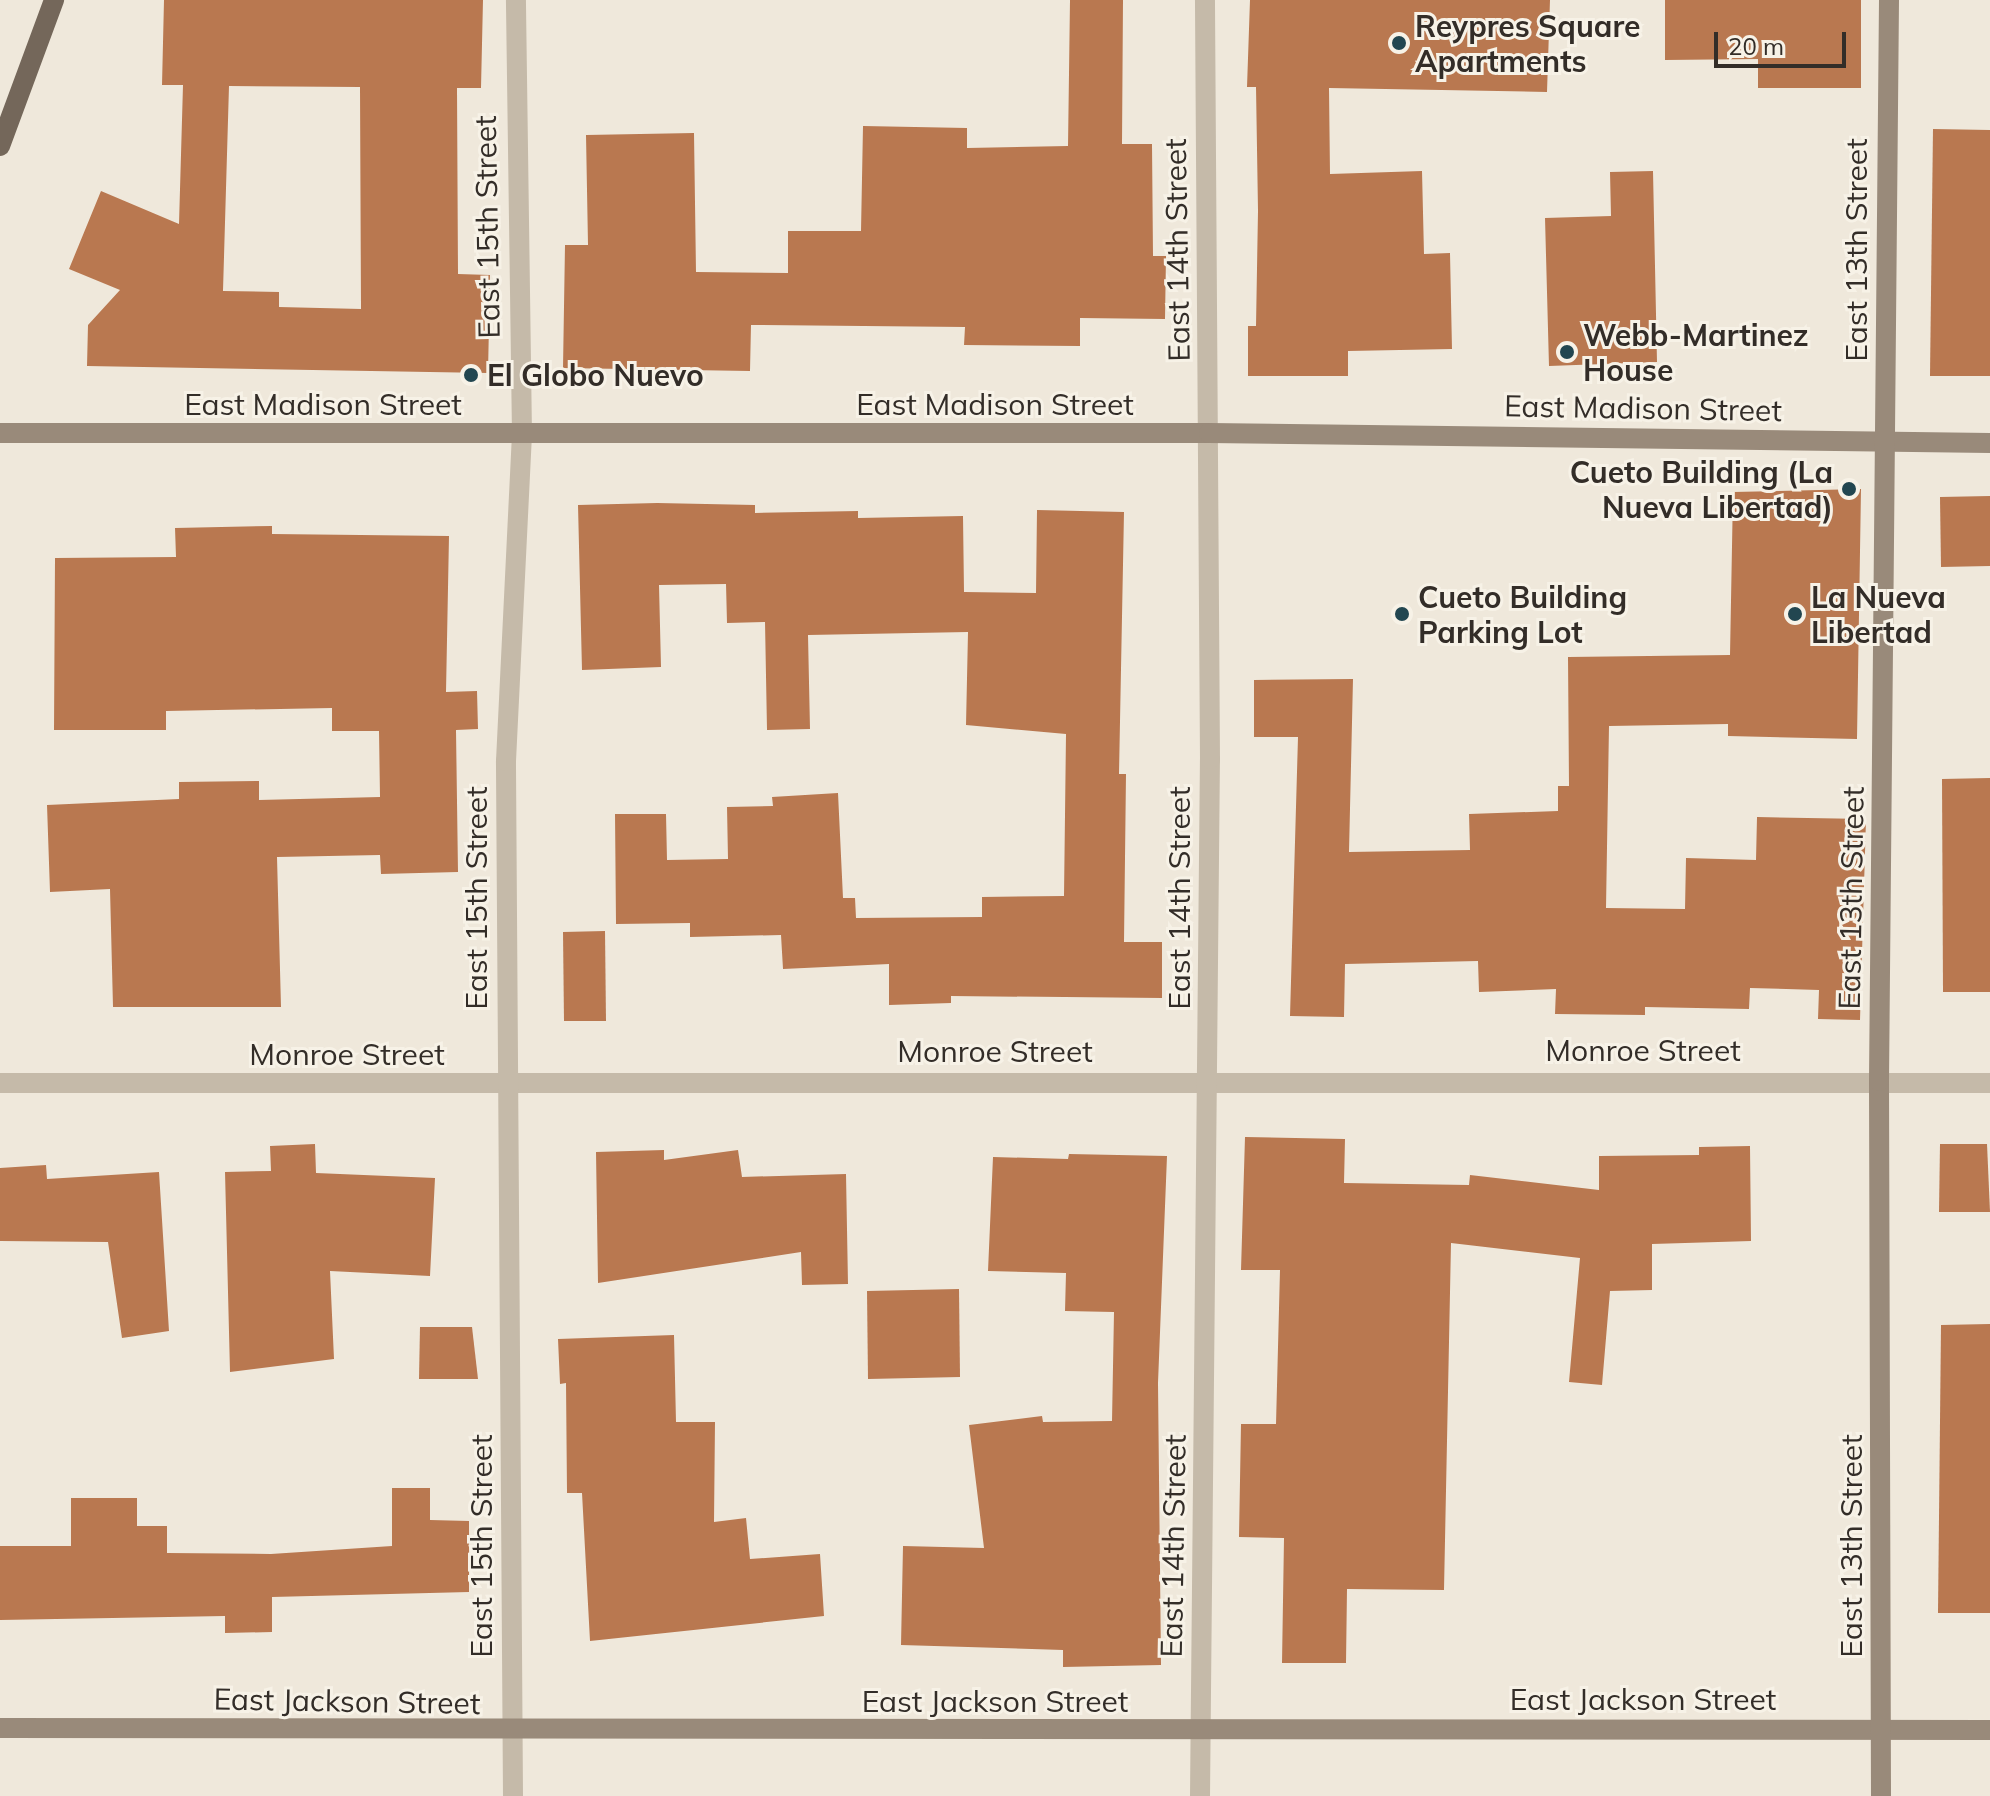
<!DOCTYPE html>
<html>
<head>
<meta charset="utf-8">
<style>
  body { margin:0 }
  #map { position:relative; width:1990px; height:1796px; overflow:hidden; background:#efe8db; font-family:Mulish,sans-serif }
  div>[style] { position:absolute }
  .building>* { inset:0; background:#b97850 }
  .minor>* { height:20px; margin:-10px; padding:0 10px; transform-origin:10px; border-radius:10px; background:#c5baa9 }
  .tertiary>* { height:20px; margin:-10px; padding:0 10px; transform-origin:10px; border-radius:10px; background:#c5baa9 }
  .secondary>* { height:20px; margin:-10px; padding:0 10px; transform-origin:10px; border-radius:10px; background:#998a7a }
  .primary>* { height:20px; margin:-10px; padding:0 10px; transform-origin:10px; border-radius:10px; background:#74675a }
  .dots>* { width:22px; height:22px; translate:-50% -50%; box-sizing:border-box; border:4px solid #f7f2e7; border-radius:50% }
  span { translate:-50% -50%; white-space:nowrap; text-align:center; line-height:1.15; -webkit-text-stroke:6px #f7f2e7; paint-order:stroke }
  .poi-label { font-size:30px; color:#332d28; font-weight:700 }
  .left { translate:0 -50%; text-align:left }
  .right { translate:-100% -50%; text-align:right }
  .street-label { font-size:30px; color:#332d28 }
  .scale { position:absolute; left:1714px; top:32px; width:132px; height:36px; box-sizing:border-box; border:4px solid #332d28; border-top:0; padding-left:10px; font-size:24px; line-height:28px; white-space:nowrap; color:#332d28; -webkit-text-stroke:6px #f7f2e7; paint-order:stroke }
</style>
</head>
<body>
<div id="map">
  <div class="building">
    <div style="clip-path:polygon(evenodd,164px 0,483px 0,481px 88px,457px 88px,458px 274px,490px 275px,488px 373px,87px 366px,88px 325px,120px 290px,69px 269px,101px 191px,179px 224px,183px 85px,162px 85px,164px 0,229px 86px,360px 87px,361px 309px,279px 307px,279px 292px,223px 291px,229px 86px)"></div>
    <div style="clip-path:polygon(1070px 0,1123px 0,1122px 144px,1152px 144px,1153px 256px,1166px 256px,1165px 319px,1080px 318px,1080px 346px,964px 345px,965px 327px,751px 325px,750px 371px,563px 368px,565px 245px,588px 245px,586px 135px,694px 133px,696px 272px,788px 273px,788px 231px,861px 231px,863px 126px,967px 128px,967px 148px,1068px 146px)"></div>
    <div style="clip-path:polygon(1250px 0,1550px 0,1547px 92px,1329px 88px,1330px 174px,1422px 171px,1424px 254px,1450px 253px,1452px 349px,1348px 351px,1348px 376px,1248px 376px,1248px 326px,1256px 326px,1258px 211px,1256px 87px,1247px 87px)"></div>
    <div style="clip-path:polygon(1665px 0,1861px 0,1861px 88px,1758px 88px,1758px 59px,1665px 60px)"></div>
    <div style="clip-path:polygon(1933px 129px,1990px 130px,1990px 376px,1930px 376px)"></div>
    <div style="clip-path:polygon(1653px 171px,1657px 362px,1549px 366px,1545px 218px,1611px 216px,1610px 172px)"></div>
    <div style="clip-path:polygon(1861px 489px,1857px 739px,1728px 736px,1728px 724px,1609px 726px,1606px 908px,1685px 909px,1686px 858px,1756px 860px,1757px 817px,1866px 819px,1860px 1020px,1818px 1019px,1819px 990px,1750px 988px,1749px 1009px,1645px 1007px,1645px 1015px,1555px 1014px,1556px 989px,1479px 992px,1478px 961px,1345px 964px,1344px 1017px,1290px 1016px,1298px 737px,1254px 737px,1254px 680px,1353px 679px,1349px 852px,1470px 850px,1469px 814px,1558px 811px,1558px 786px,1569px 786px,1568px 657px,1730px 655px,1733px 492px)"></div>
    <div style="clip-path:polygon(1990px 496px,1990px 566px,1941px 567px,1940px 497px)"></div>
    <div style="clip-path:polygon(657px 503px,755px 505px,755px 513px,858px 511px,858px 518px,963px 516px,964px 592px,1036px 593px,1037px 510px,1124px 512px,1119px 774px,1126px 774px,1124px 942px,1162px 942px,1162px 998px,951px 996px,951px 1003px,889px 1005px,889px 964px,783px 969px,781px 935px,690px 937px,690px 923px,616px 924px,615px 814px,666px 814px,667px 860px,728px 859px,727px 807px,773px 806px,772px 797px,838px 793px,843px 898px,855px 898px,856px 918px,982px 917px,982px 897px,1064px 896px,1066px 734px,966px 725px,968px 632px,808px 635px,810px 729px,767px 730px,765px 622px,727px 623px,726px 584px,659px 585px,661px 667px,582px 670px,578px 505px)"></div>
    <div style="clip-path:polygon(272px 526px,272px 534px,449px 536px,446px 692px,477px 691px,478px 729px,456px 730px,458px 872px,381px 874px,380px 855px,277px 857px,281px 1007px,113px 1007px,110px 889px,50px 892px,47px 805px,179px 799px,179px 782px,259px 781px,259px 800px,380px 797px,379px 731px,332px 731px,332px 708px,166px 711px,166px 730px,54px 730px,55px 558px,176px 557px,175px 528px)"></div>
    <div style="clip-path:polygon(1990px 778px,1990px 992px,1943px 992px,1942px 779px)"></div>
    <div style="clip-path:polygon(605px 931px,606px 1021px,564px 1021px,563px 932px)"></div>
    <div style="clip-path:polygon(1245px 1137px,1345px 1139px,1344px 1183px,1469px 1185px,1470px 1175px,1599px 1190px,1599px 1156px,1699px 1155px,1699px 1147px,1750px 1146px,1751px 1241px,1652px 1244px,1652px 1290px,1610px 1291px,1602px 1385px,1569px 1382px,1580px 1258px,1451px 1243px,1444px 1590px,1347px 1589px,1346px 1663px,1282px 1663px,1284px 1538px,1239px 1537px,1241px 1424px,1276px 1424px,1280px 1270px,1241px 1270px)"></div>
    <div style="clip-path:polygon(315px 1144px,316px 1173px,435px 1178px,430px 1276px,330px 1271px,334px 1359px,230px 1372px,225px 1172px,271px 1171px,270px 1146px)"></div>
    <div style="clip-path:polygon(1940px 1144px,1987px 1144px,1990px 1212px,1939px 1212px)"></div>
    <div style="clip-path:polygon(664px 1150px,664px 1160px,738px 1150px,742px 1177px,846px 1174px,848px 1284px,802px 1285px,801px 1252px,598px 1283px,596px 1152px)"></div>
    <div style="clip-path:polygon(1069px 1154px,1167px 1156px,1158px 1383px,1161px 1665px,1063px 1667px,1063px 1650px,901px 1645px,903px 1546px,984px 1548px,969px 1425px,1042px 1416px,1043px 1422px,1112px 1421px,1114px 1312px,1065px 1311px,1066px 1273px,988px 1271px,993px 1157px,1068px 1159px)"></div>
    <div style="clip-path:polygon(46px 1165px,47px 1179px,159px 1172px,169px 1331px,122px 1338px,108px 1242px,0 1241px,0 1168px)"></div>
    <div style="clip-path:polygon(959px 1289px,960px 1377px,868px 1379px,867px 1291px)"></div>
    <div style="clip-path:polygon(1990px 1324px,1990px 1613px,1938px 1613px,1941px 1325px)"></div>
    <div style="clip-path:polygon(420px 1327px,472px 1327px,478px 1379px,419px 1379px)"></div>
    <div style="clip-path:polygon(674px 1335px,676px 1422px,715px 1422px,714px 1522px,746px 1518px,750px 1559px,820px 1554px,824px 1616px,590px 1641px,582px 1493px,567px 1493px,566px 1383px,560px 1384px,558px 1339px)"></div>
    <div style="clip-path:polygon(392px 1488px,430px 1488px,430px 1520px,469px 1521px,469px 1592px,272px 1597px,272px 1632px,225px 1633px,225px 1616px,0 1620px,0 1546px,71px 1546px,71px 1498px,137px 1498px,137px 1526px,167px 1526px,167px 1553px,271px 1554px,392px 1546px)"></div>
  </div>
  <div class="minor">
    <div style="left:0;top:1083px;width:1990px"></div>
    <div style="left:513px;top:1796px;width:1035px;rotate:-90.39deg"></div>
    <div style="left:506px;top:761px;width:326px;rotate:-87.2deg"></div>
    <div style="left:522px;top:435px;width:435px;rotate:-90.8deg"></div>
  </div>
  <div class="tertiary">
    <div style="left:1200px;top:1796px;width:1037px;rotate:-89.45deg"></div>
    <div style="left:1210px;top:759px;width:759px;rotate:-90.38deg"></div>
  </div>
  <div class="secondary">
    <div style="left:0;top:433px;width:1209px"></div>
    <div style="left:1209px;top:433px;width:781px;rotate:0.73deg"></div>
    <div style="left:0;top:1728px;width:1990px;rotate:0.06deg"></div>
    <div style="left:1881px;top:1796px;width:715px;rotate:-90.16deg"></div>
    <div style="left:1879px;top:1081px;width:1081px;rotate:-89.47deg"></div>
  </div>
  <div class="primary">
    <div style="left:0;top:146px;width:156px;rotate:-69.7deg"></div>
  </div>
  <div class="dots">
    <div style="left:1399px;top:43px;background:#224650"></div>
    <div style="left:1567px;top:352px;background:#224650"></div>
    <div style="left:471px;top:375px;background:#224650"></div>
    <div style="left:1849px;top:489px;background:#224650"></div>
    <div style="left:1402px;top:614px;background:#224650"></div>
    <div style="left:1795px;top:614px;background:#224650"></div>
  </div>
  <div class="poi-label">
    <span class="left" style="left:1415px;top:43px">Reypres Square<br>Apartments</span>
    <span class="left" style="left:1583px;top:352px">Webb-Martinez<br>House</span>
    <span class="left" style="left:487px;top:375px">El Globo Nuevo</span>
    <span class="right" style="left:1833px;top:489px">Cueto Building (La<br>Nueva Libertad)</span>
    <span class="left" style="left:1418px;top:614px">Cueto Building<br>Parking Lot</span>
    <span class="left" style="left:1811px;top:614px">La Nueva<br>Libertad</span>
  </div>
  <div class="street-label">
    <span style="left:487px;top:227px;rotate:-91deg">East 15th Street</span>
    <span style="left:1177px;top:250px;rotate:-91deg">East 14th Street</span>
    <span style="left:1856px;top:250px;rotate:-90deg">East 13th Street</span>
    <span style="left:323px;top:404px">East Madison Street</span>
    <span style="left:995px;top:404px">East Madison Street</span>
    <span style="left:1643px;top:408px;rotate:1deg">East Madison Street</span>
    <span style="left:476px;top:898px;rotate:-90deg">East 15th Street</span>
    <span style="left:1179px;top:898px;rotate:-90deg">East 14th Street</span>
    <span style="left:1851px;top:898px;rotate:-89deg">East 13th Street</span>
    <span style="left:1643px;top:1050px">Monroe Street</span>
    <span style="left:995px;top:1051px">Monroe Street</span>
    <span style="left:347px;top:1054px">Monroe Street</span>
    <span style="left:481px;top:1546px;rotate:-90deg">East 15th Street</span>
    <span style="left:1173px;top:1546px;rotate:-89deg">East 14th Street</span>
    <span style="left:1851px;top:1546px;rotate:-90deg">East 13th Street</span>
    <span style="left:1643px;top:1699px">East Jackson Street</span>
    <span style="left:347px;top:1701px;rotate:1deg">East Jackson Street</span>
    <span style="left:995px;top:1701px">East Jackson Street</span>
  </div>
  <div class="scale">20 m</div>
</div>
</body>
</html>
